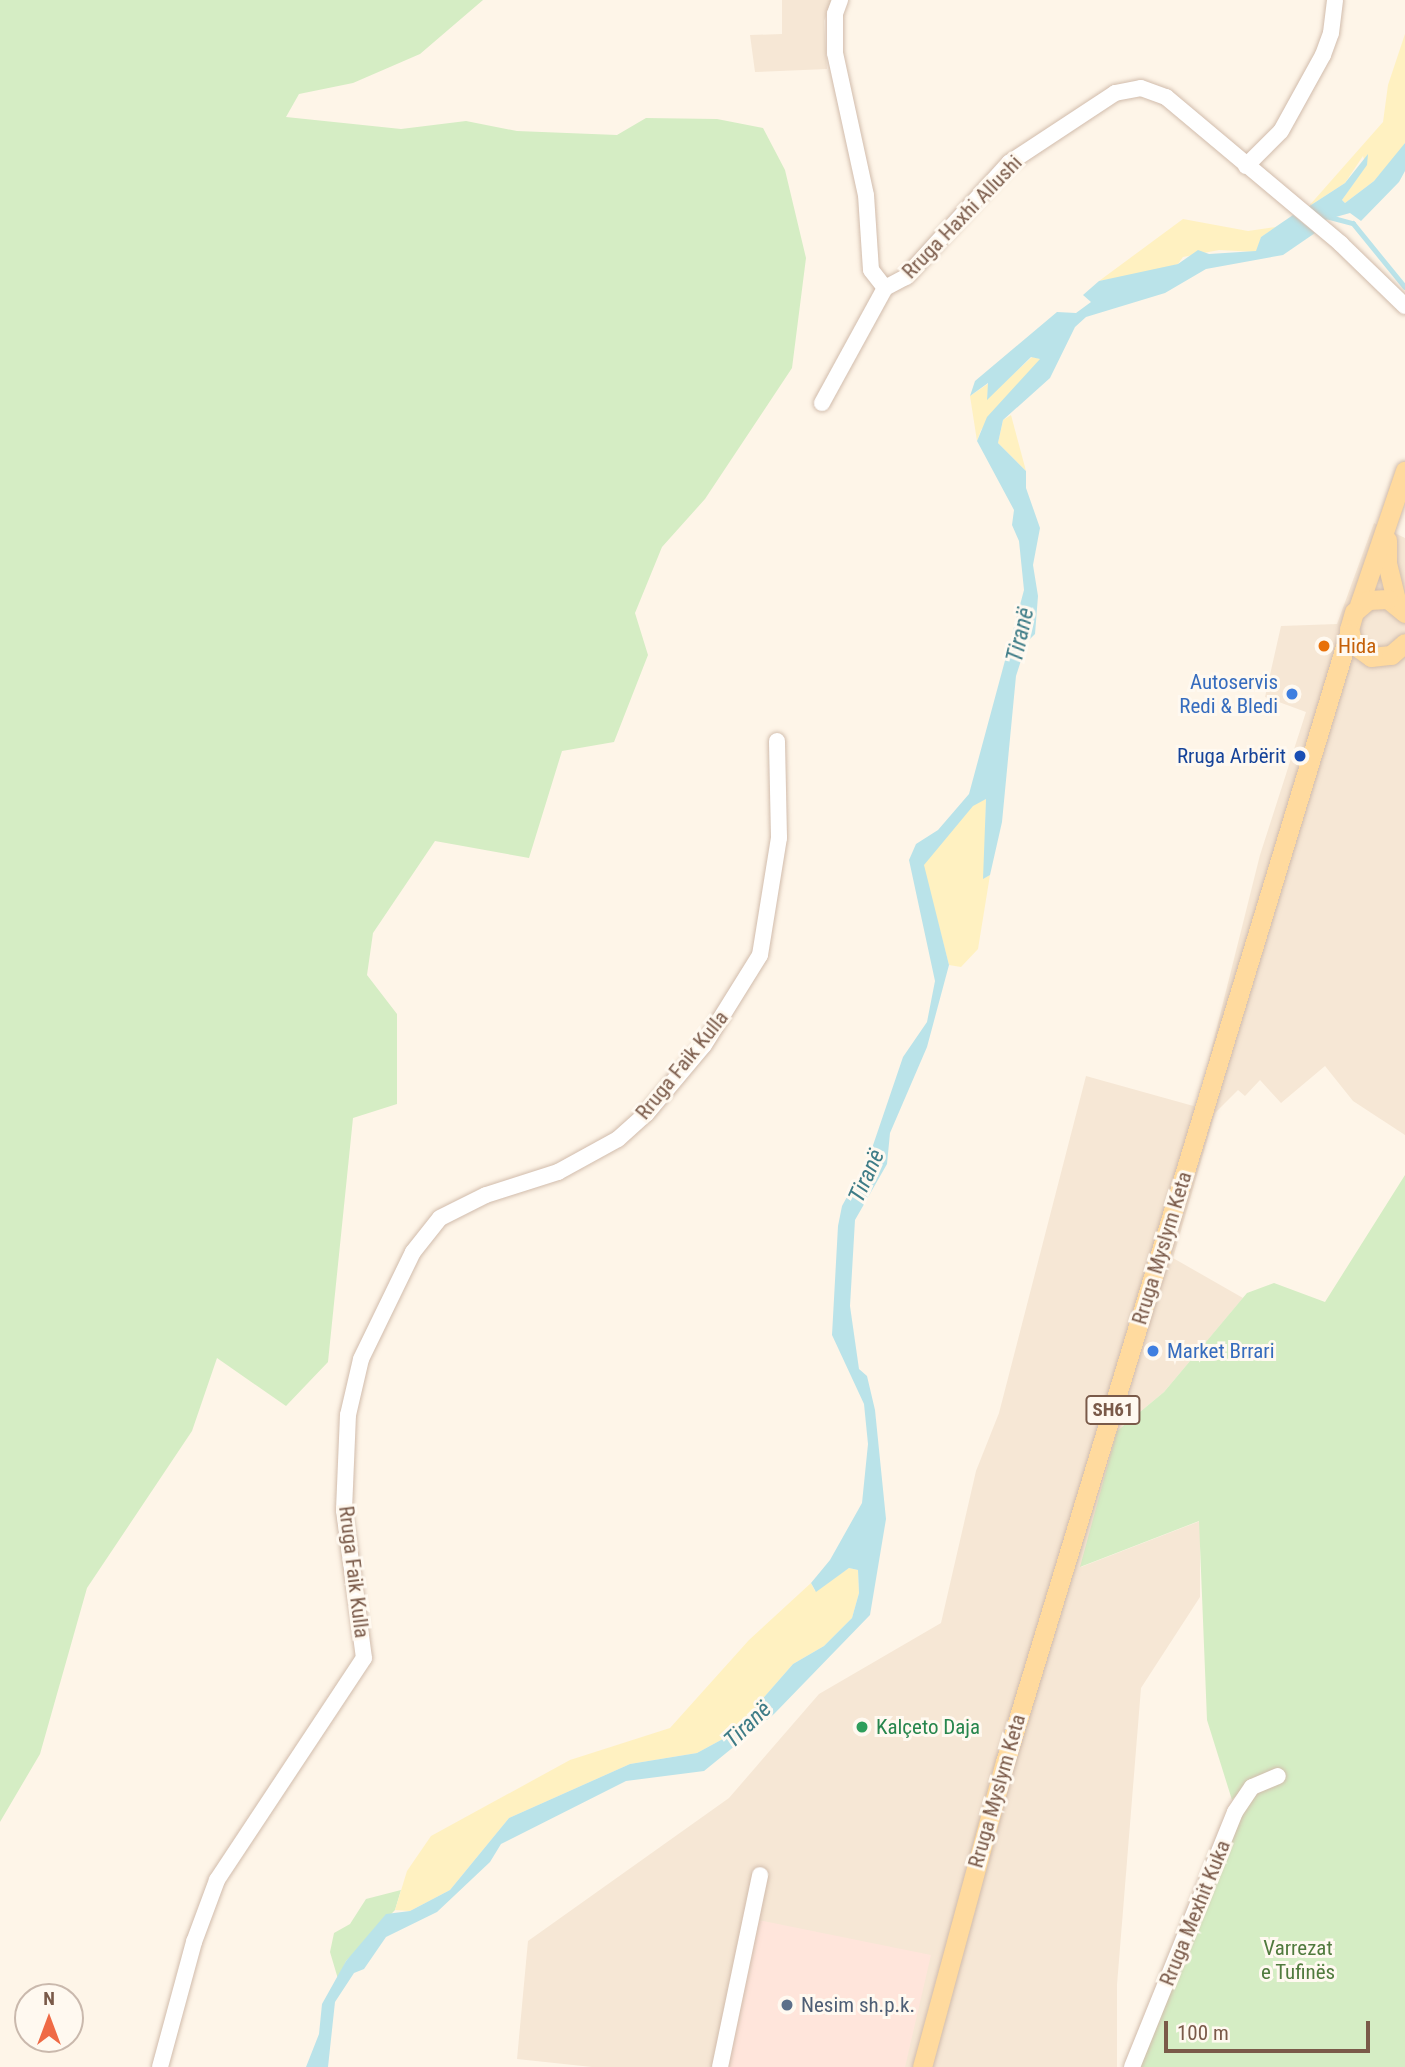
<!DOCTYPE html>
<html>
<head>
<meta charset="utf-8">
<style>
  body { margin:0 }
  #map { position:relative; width:1405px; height:2067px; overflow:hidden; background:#fef5e8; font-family:"Roboto Condensed",sans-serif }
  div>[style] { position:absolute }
  .residential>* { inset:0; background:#f6e7d5 }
  .commercial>* { inset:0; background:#ffe5db }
  .green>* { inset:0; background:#d5edc4 }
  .sand>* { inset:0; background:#fff1c1 }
  .water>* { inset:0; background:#bae3e9 }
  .stream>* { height:4.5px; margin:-2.25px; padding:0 2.25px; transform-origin:2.25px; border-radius:2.25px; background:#bae3e9 }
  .roads { filter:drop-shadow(0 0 2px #d1bcac) drop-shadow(0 0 2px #d1bcac) }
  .minor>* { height:16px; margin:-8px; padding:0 8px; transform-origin:8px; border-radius:8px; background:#fff }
  .major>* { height:19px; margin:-9.5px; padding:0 9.5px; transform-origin:9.5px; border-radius:9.5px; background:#ffda9e }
  .dots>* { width:19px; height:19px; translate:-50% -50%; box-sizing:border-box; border:4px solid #fff9f0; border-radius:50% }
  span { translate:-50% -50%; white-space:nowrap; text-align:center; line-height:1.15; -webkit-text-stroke:6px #fff9f0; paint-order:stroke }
  .shield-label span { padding:2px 5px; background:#fff9f0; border:2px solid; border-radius:5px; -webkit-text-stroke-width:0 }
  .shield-label { font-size:19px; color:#7a5a49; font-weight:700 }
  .street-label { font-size:21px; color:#7a5a49 }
  .food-label { font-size:21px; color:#c56008 }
  .left { translate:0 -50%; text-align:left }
  .shop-label { font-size:21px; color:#366cbe }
  .right { translate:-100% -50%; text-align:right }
  .transit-label { font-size:21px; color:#164399 }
  .leisure-label { font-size:21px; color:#27864d }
  .park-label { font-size:21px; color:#507a3d }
  .service-label { font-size:21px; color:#4e5e75 }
  .water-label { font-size:23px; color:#3e7c87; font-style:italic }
  .north { position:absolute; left:14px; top:1983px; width:70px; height:70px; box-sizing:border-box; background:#fff9f0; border:2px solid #cab9ad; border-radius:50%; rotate:0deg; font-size:19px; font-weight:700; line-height:28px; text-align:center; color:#7a5a49 }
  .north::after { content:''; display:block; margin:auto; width:24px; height:32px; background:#ef6a45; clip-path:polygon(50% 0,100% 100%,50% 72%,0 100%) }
  .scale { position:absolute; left:1164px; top:2021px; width:206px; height:32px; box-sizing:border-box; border:4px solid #7a5a49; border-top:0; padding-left:9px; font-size:21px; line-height:24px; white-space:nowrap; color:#7a5a49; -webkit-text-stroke:5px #fff9f0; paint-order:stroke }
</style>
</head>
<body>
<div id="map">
  <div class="residential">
    <div style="clip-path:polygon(782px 0,832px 0,824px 21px,827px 69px,755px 72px,750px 35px,782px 34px)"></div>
    <div style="clip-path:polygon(1374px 523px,1405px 538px,1405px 1135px,1353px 1101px,1325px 1066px,1281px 1103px,1260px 1080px,1245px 1096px,1238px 1090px,1215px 1113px,1173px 1258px,1243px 1298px,1164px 1392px,1117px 1431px,1081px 1567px,1200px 1521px,1200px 1597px,1141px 1688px,1117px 1985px,1117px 2067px,592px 2067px,517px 2059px,528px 1941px,729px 1798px,819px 1694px,941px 1623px,976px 1471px,999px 1413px,1086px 1076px,1197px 1107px,1260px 855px,1306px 712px,1265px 697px,1281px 626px,1337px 624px)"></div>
  </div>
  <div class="commercial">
    <div style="clip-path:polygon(758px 1920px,931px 1955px,905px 2067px,728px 2067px)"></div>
  </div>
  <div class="green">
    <div style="clip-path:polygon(0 0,483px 0,420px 54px,353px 83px,299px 94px,286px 117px,401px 129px,466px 121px,517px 131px,617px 135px,646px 118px,717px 119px,763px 128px,785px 170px,806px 258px,792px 368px,705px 499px,662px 547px,635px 613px,648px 655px,614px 742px,562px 751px,529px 858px,435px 841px,373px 933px,367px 975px,397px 1014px,397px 1104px,353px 1118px,328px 1362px,286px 1406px,217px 1358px,192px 1431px,87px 1588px,40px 1754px,0 1822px)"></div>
    <div style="clip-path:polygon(1405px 1175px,1405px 2067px,1139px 2067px,1249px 1782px,1232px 1800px,1207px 1720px,1199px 1521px,1080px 1567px,1117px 1431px,1164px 1392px,1247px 1293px,1274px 1283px,1325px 1302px)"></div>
    <div style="clip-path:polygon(401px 1890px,395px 1910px,346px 1961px,338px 1979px,330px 1952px,334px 1933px,350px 1924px,366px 1899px)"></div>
  </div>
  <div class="sand">
    <div style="clip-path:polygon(1405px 34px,1405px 143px,1400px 151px,1374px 181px,1345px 203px,1342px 200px,1366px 165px,1363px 156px,1345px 183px,1308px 207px,1383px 122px,1388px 85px)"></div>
    <div style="clip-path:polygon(1183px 219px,1248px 231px,1276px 227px,1261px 237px,1257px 252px,1219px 250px,1183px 257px,1178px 264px,1155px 271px,1099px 281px)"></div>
    <div style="clip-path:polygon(1032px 357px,1041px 359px,981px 430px,977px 441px,970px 396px,989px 383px,987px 398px)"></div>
    <div style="clip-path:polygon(1011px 415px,1026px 471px,998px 443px,1003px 420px)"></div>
    <div style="clip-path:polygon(986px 799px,984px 878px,990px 875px,978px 949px,961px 967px,949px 965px,923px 865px,973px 805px)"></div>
    <div style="clip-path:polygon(849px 1568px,858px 1570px,859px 1593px,852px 1618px,824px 1646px,793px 1664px,732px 1734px,697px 1753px,630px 1764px,509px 1818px,450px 1890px,410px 1911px,395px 1910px,407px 1871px,431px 1836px,570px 1760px,670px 1728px,749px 1640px,811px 1583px,815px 1591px)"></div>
  </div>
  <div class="water">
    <div style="clip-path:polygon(1405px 143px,1405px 171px,1399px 182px,1361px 221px,1350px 213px,1325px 220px,1308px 207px,1345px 183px,1368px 154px,1367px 165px,1342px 200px,1345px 203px,1374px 181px)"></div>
    <div style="clip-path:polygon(1293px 215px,1315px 233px,1283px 255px,1206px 269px,1165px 293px,1086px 317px,1075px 327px,1050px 378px,1003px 420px,998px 443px,1026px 471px,1026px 488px,1040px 528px,1033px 565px,1038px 596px,1035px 634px,1027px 642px,1016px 676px,1002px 822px,990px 875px,983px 879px,986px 799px,973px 806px,924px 865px,949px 965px,927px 1047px,890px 1133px,887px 1164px,855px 1220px,850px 1306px,859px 1369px,867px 1376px,875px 1410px,886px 1519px,870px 1615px,774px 1714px,704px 1771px,626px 1781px,501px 1844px,490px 1862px,437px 1912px,386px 1937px,364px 1969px,354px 1973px,335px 2002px,328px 2067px,306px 2067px,319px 2034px,322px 2004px,346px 1961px,386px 1914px,410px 1911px,450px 1890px,509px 1818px,630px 1764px,697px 1753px,732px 1734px,793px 1664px,824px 1646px,852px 1618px,859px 1593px,858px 1570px,849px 1568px,816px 1592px,811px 1583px,830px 1560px,862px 1503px,868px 1444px,864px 1404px,832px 1335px,838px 1226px,842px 1206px,869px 1157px,903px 1057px,927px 1022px,935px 981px,909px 860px,916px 844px,938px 830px,969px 794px,1024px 590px,1019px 541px,1012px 525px,1014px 510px,977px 441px,987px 417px,1040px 359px,1031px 357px,987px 400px,988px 383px,970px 396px,975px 381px,1057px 312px,1076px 313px,1091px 302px,1083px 295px,1099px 281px,1178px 264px,1198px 250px,1209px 254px,1256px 251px,1261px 237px)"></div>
  </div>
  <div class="stream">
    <div style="left:1326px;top:216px;width:28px;rotate:15deg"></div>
    <div style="left:1353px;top:223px;width:82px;rotate:50.9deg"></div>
  </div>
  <div class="roads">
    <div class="minor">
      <div style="left:840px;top:0;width:15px;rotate:110deg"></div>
      <div style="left:835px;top:14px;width:39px;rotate:90deg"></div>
      <div style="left:835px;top:53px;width:145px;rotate:77.7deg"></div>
      <div style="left:866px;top:195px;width:75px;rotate:86.2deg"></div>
      <div style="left:871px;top:270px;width:23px;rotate:52deg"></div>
      <div style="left:885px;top:288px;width:24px;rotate:-28deg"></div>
      <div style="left:906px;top:277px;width:154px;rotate:-47.9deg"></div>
      <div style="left:1009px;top:163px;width:127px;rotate:-33.4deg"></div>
      <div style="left:1115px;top:93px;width:26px;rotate:-11deg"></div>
      <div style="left:1141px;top:88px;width:27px;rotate:20deg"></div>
      <div style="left:1166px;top:97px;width:229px;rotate:40deg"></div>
      <div style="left:1341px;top:244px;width:89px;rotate:44.1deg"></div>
      <div style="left:1246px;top:166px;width:49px;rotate:-45deg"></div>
      <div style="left:1281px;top:131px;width:87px;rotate:-61.1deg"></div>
      <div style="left:1323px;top:55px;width:23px;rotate:-70deg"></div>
      <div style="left:1331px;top:33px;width:33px;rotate:-83deg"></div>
      <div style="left:822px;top:403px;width:131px;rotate:-61.3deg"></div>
      <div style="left:160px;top:2067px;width:130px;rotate:-74.8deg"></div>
      <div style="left:194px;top:1942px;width:66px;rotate:-69.6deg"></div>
      <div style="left:217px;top:1880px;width:266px;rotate:-56.5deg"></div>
      <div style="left:364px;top:1658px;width:149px;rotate:-97.7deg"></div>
      <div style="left:344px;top:1510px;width:95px;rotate:-87.6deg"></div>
      <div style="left:348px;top:1415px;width:57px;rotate:-76.9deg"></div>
      <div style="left:361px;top:1359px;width:119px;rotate:-64.1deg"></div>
      <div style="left:413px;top:1252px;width:43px;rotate:-51.5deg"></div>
      <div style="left:440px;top:1218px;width:51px;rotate:-26.6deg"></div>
      <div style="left:486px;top:1195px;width:76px;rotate:-17.7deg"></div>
      <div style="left:558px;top:1172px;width:68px;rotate:-28.8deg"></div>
      <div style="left:618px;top:1139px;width:38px;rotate:-42deg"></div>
      <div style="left:646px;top:1114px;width:90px;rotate:-50deg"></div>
      <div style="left:704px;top:1045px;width:106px;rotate:-58.1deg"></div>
      <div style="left:760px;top:955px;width:119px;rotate:-80.8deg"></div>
      <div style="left:779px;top:838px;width:97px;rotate:-91.2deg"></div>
      <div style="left:720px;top:2067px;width:196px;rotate:-78.2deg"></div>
      <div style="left:1132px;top:2067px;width:275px;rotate:-68deg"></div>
      <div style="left:1235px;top:1812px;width:30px;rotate:-56deg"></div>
      <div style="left:1252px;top:1787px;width:28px;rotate:-23deg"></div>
    </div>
    <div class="major">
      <div style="left:1387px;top:540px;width:23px;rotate:90deg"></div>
      <div style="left:1387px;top:563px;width:42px;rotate:76.3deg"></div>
      <div style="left:1359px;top:605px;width:142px;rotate:-71.1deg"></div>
      <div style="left:1405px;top:613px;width:22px;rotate:-141deg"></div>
      <div style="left:1388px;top:599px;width:20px;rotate:177deg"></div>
      <div style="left:1368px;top:600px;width:18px;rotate:139deg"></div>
      <div style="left:1354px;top:612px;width:18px;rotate:106deg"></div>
      <div style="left:1349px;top:629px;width:16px;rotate:75deg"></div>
      <div style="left:1353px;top:644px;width:22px;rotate:36deg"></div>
      <div style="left:1371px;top:657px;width:20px;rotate:-6deg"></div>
      <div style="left:1391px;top:655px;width:18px;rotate:-41deg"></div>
      <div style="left:922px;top:2067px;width:316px;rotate:-74.8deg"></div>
      <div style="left:1005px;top:1762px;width:1180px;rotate:-73.05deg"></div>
    </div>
  </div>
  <div class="dots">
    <div style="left:1324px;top:646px;background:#e8710a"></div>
    <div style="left:1292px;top:694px;background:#3f7fe0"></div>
    <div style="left:1300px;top:756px;background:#1a4fb4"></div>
    <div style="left:1153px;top:1351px;background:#3f7fe0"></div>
    <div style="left:862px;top:1727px;background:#2e9e5b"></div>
    <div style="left:787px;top:2005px;background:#5c6f8a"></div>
  </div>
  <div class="shield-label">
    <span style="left:1113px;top:1410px">SH61</span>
  </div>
  <div class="street-label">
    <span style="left:962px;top:217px;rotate:-46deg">Rruga Haxhi Allushi</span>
    <span style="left:682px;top:1065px;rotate:-51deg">Rruga Faik Kulla</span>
    <span style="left:1162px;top:1248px;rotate:-73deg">Rruga Myslym Keta</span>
    <span style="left:354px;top:1572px;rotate:83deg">Rruga Faik Kulla</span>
    <span style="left:997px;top:1791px;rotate:-74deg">Rruga Myslym Keta</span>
    <span style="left:1195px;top:1913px;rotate:-68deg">Rruga Mexhit Kuka</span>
  </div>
  <div class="food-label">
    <span class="left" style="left:1338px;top:646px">Hida</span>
  </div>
  <div class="shop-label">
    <span class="right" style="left:1278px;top:694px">Autoservis<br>Redi &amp; Bledi</span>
    <span class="left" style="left:1167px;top:1351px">Market Brrari</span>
  </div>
  <div class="transit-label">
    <span class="right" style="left:1286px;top:756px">Rruga Arbërit</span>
  </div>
  <div class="leisure-label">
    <span class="left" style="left:876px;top:1727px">Kalçeto Daja</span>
  </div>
  <div class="park-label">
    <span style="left:1298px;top:1960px">Varrezat<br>e Tufinës</span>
  </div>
  <div class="service-label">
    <span class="left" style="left:801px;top:2005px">Nesim sh.p.k.</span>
  </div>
  <div class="water-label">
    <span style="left:1021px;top:635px;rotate:-77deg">Tiranë</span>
    <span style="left:867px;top:1176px;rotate:-66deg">Tiranë</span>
    <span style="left:748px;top:1725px;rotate:-44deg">Tiranë</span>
  </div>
  <div class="north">N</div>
  <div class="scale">100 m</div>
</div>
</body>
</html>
